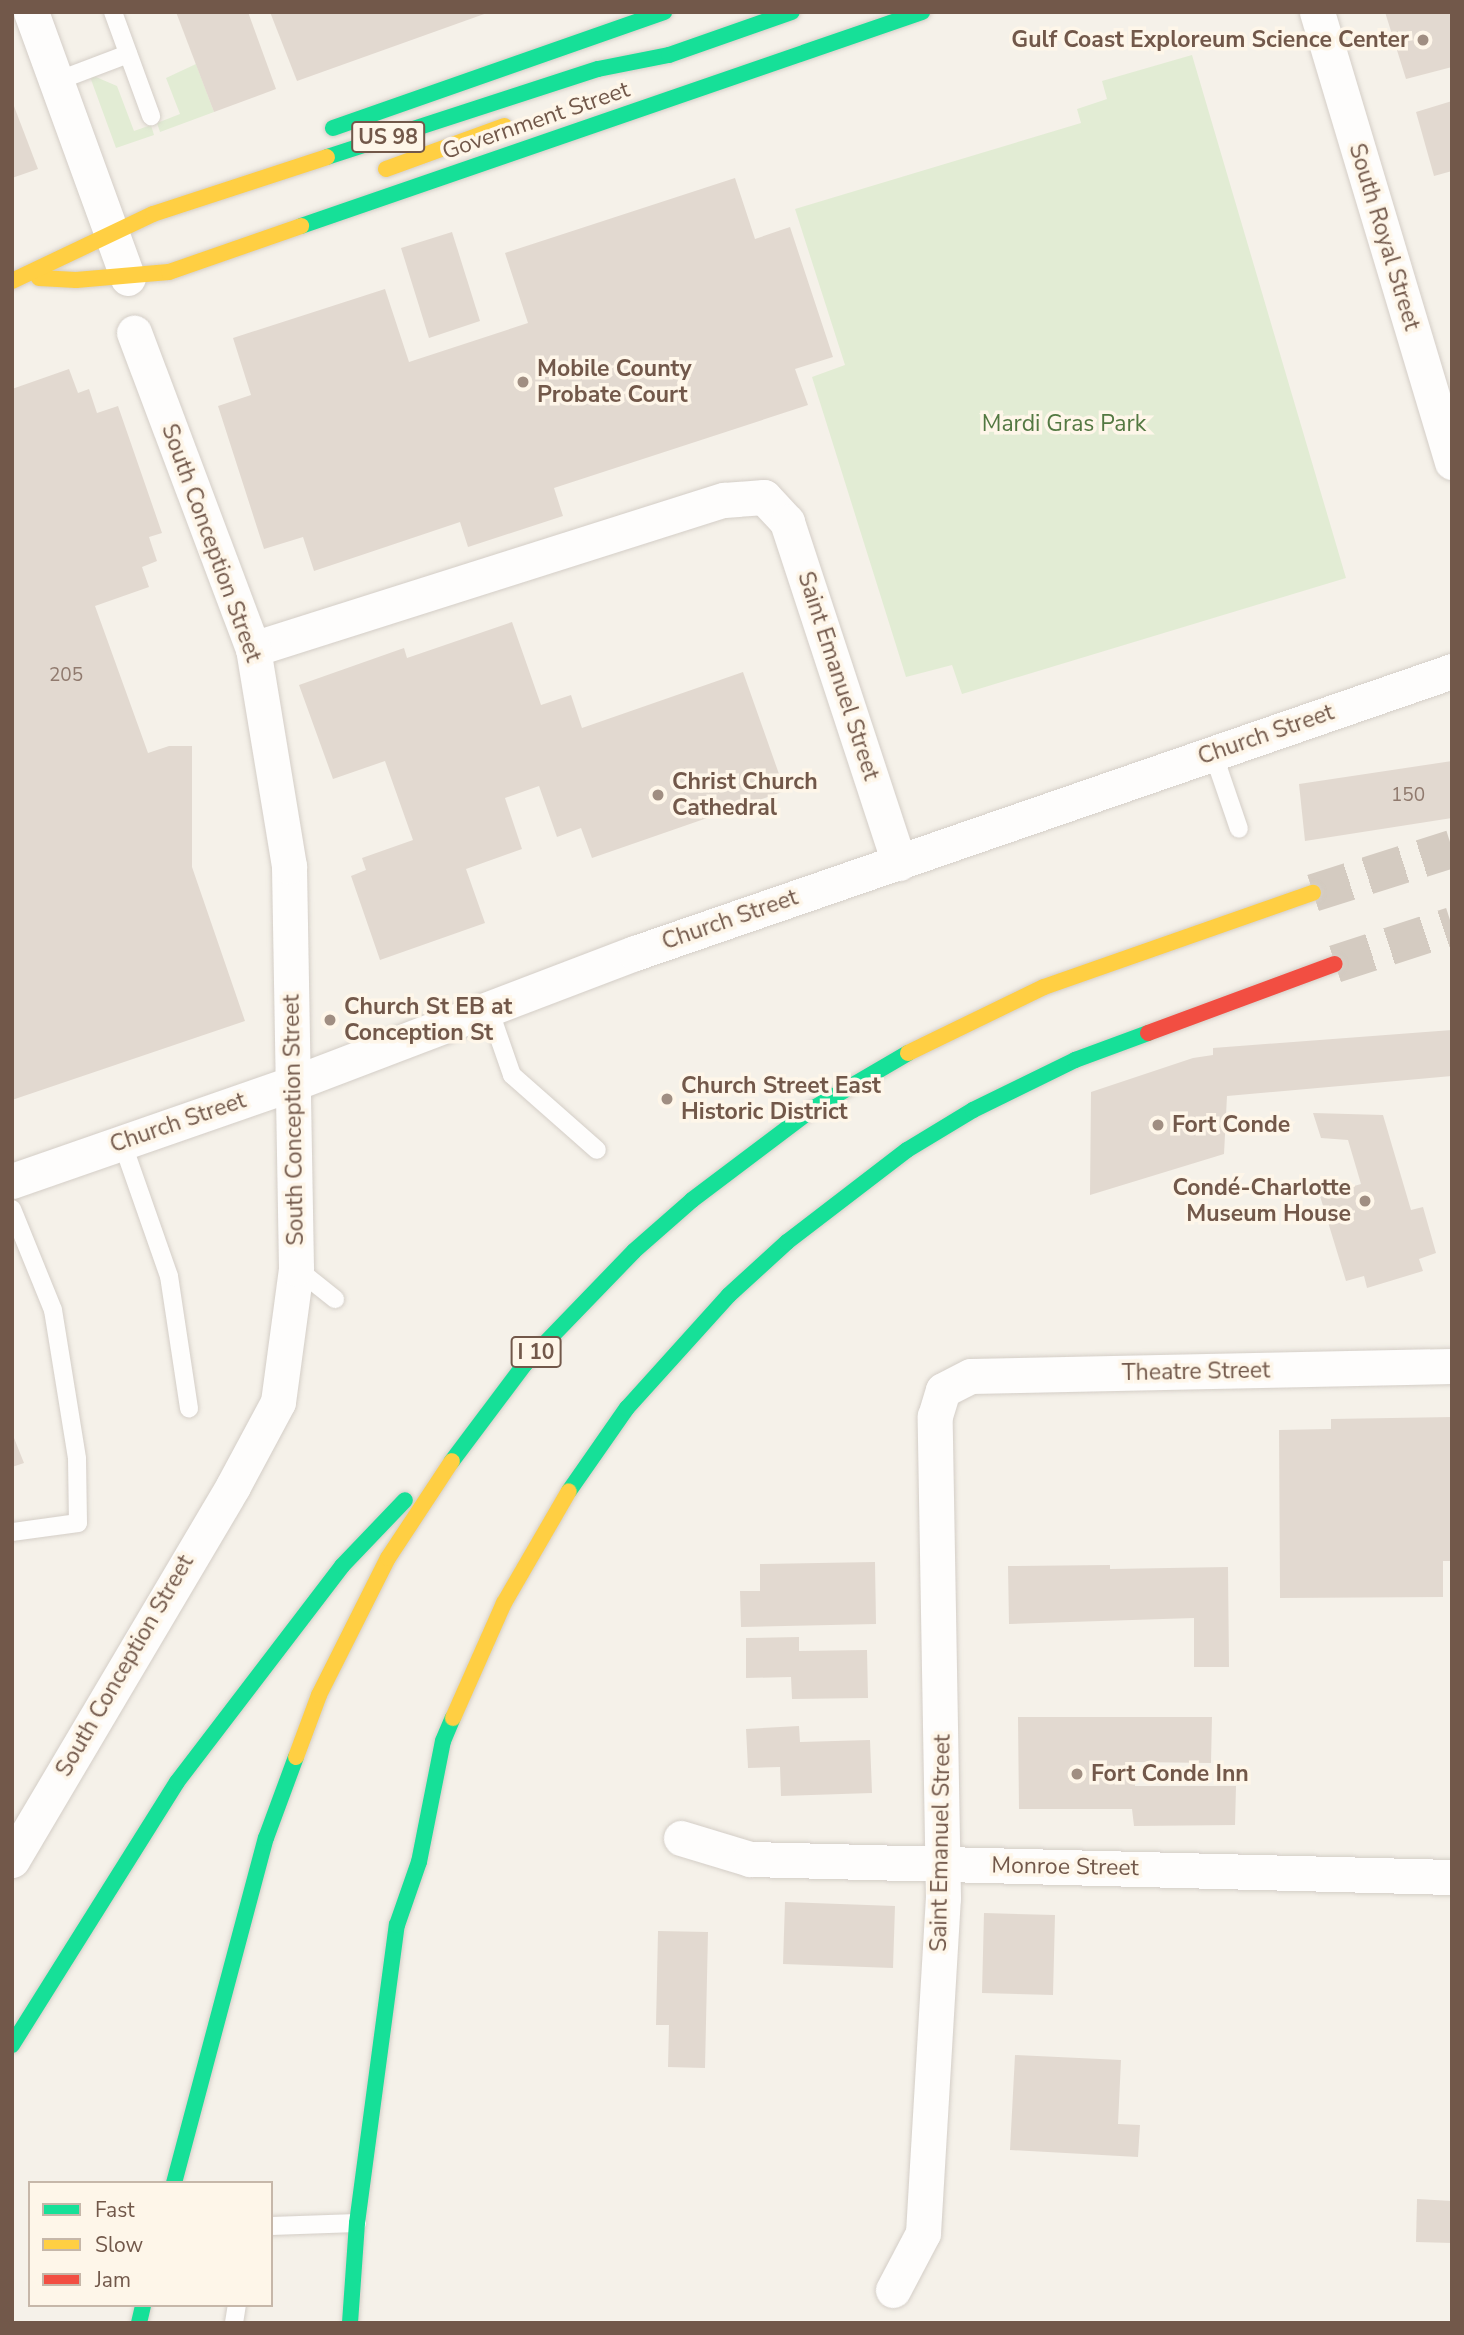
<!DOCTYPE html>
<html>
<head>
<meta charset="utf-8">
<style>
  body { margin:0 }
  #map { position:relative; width:1464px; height:2335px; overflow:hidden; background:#f5f1e9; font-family:"Nunito Sans",sans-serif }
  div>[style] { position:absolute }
  .green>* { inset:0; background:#e2ecd4 }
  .building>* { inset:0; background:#e2d9d0 }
  .highway-tunnel>* { height:38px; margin-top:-19px; transform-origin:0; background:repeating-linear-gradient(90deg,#d4cbc1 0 38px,transparent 0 57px) }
  .roads { filter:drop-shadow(0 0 2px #d4cec7) drop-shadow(0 0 2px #d4cec7) }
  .lane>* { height:18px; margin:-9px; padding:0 9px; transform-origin:9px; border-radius:9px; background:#fefdfc }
  .street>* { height:35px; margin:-17.5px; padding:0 17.5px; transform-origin:17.5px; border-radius:17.5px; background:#fefdfc }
  .fast>* { height:16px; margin:-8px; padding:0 8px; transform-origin:8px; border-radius:8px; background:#16e098 }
  .slow>* { height:16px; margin:-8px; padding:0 8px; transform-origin:8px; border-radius:8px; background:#ffcf43 }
  .jam>* { height:16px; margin:-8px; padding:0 8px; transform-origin:8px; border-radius:8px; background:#f24e42 }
  .dots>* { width:19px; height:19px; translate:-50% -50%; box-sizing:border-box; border:4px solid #fef6e9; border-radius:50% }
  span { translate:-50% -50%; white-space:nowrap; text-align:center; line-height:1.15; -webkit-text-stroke:7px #fef6e9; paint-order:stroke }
  .number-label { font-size:19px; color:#907a6e }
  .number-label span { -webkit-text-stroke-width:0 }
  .shield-label span { padding:2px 5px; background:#fef6e9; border:2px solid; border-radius:5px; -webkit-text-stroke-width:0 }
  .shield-label { font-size:21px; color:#72584a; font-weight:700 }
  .poi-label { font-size:23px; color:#72584a; font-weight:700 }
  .right { translate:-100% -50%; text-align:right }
  .left { translate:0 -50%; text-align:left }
  .street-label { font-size:23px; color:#72584a }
  .park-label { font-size:23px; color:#537842 }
  .frame { position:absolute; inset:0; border:14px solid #72584a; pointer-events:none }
  .legend { position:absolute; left:28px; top:2181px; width:245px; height:126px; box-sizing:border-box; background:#fef6e9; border:2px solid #c6b7a9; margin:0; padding:9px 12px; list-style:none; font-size:21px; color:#72584a }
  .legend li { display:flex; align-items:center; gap:14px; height:35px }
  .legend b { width:35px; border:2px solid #c6b7a9 }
</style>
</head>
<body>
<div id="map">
  <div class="green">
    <div style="clip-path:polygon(1192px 55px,1346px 578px,962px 694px,952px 665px,906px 677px,812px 377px,845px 365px,795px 209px,1081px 123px,1077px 109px,1107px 99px,1102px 81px)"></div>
    <div style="clip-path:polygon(196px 64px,214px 112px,160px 132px,157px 123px,180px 114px,166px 78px)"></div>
    <div style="clip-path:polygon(89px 74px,117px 86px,134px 131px,151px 125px,154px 135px,116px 148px)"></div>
  </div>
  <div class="building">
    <div style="clip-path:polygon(176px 12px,248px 12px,276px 89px,214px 112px)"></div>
    <div style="clip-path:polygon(270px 12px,487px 12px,487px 13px,297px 81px)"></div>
    <div style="clip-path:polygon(1385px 12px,1452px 12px,1452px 67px,1406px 79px)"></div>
    <div style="clip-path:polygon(12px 101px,38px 169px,12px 178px)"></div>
    <div style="clip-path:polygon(1452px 101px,1452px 171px,1434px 176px,1416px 112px)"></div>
    <div style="clip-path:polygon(735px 178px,755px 239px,790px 227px,833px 357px,795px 369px,808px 405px,554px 488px,563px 516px,468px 547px,460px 522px,314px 571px,303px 537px,264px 549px,218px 406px,251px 395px,233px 338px,385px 289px,409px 362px,528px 323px,505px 253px)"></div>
    <div style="clip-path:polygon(452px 232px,480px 321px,429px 338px,401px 248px)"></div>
    <div style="clip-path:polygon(69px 369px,78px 393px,89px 389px,97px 413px,118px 406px,162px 533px,149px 537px,157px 561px,142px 567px,149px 587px,95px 606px,148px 753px,169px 746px,192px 746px,192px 867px,245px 1021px,12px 1100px,12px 389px)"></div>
    <div style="clip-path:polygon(512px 622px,541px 705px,571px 695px,582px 728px,743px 672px,785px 791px,592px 858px,581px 828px,557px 837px,539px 786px,505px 798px,522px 849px,466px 869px,485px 923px,380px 960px,351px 876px,366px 870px,362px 858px,413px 840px,385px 761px,333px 779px,299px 685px,404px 648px,407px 658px)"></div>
    <div style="clip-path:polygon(1452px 761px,1452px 818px,1305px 841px,1299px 784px)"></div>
    <div style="clip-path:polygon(1452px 1030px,1452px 1076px,1227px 1096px,1224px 1154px,1090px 1195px,1091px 1092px,1193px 1058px,1213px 1055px,1213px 1048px)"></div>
    <div style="clip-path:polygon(1313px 1113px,1383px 1115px,1411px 1210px,1423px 1207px,1436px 1253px,1419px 1259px,1423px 1271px,1367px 1288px,1364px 1276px,1346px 1281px,1320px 1196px,1361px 1184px,1348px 1140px,1321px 1138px)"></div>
    <div style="clip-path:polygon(1452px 1417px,1452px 1561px,1443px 1561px,1443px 1597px,1280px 1598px,1279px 1430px,1331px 1429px,1331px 1419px)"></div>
    <div style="clip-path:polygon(12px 1433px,24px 1463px,12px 1467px)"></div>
    <div style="clip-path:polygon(875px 1562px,876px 1624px,741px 1627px,740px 1591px,760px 1591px,760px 1564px)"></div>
    <div style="clip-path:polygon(1110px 1565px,1110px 1569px,1228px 1567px,1229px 1667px,1194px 1667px,1194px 1618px,1009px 1624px,1008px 1566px)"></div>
    <div style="clip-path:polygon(799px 1637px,799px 1651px,867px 1650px,868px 1698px,792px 1699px,791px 1677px,746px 1678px,746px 1638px)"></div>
    <div style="clip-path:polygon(1018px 1717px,1212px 1717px,1211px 1763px,1135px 1762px,1135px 1786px,1236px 1786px,1235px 1825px,1134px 1826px,1132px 1809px,1019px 1809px)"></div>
    <div style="clip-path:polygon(799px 1726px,800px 1742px,870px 1740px,872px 1793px,781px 1796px,780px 1767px,748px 1768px,746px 1729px)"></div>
    <div style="clip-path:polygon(785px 1902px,895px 1906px,893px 1968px,783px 1964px)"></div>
    <div style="clip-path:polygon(984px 1913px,1055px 1915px,1053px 1995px,982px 1993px)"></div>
    <div style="clip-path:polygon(658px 1931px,708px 1932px,705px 2068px,668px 2067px,669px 2025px,656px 2025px)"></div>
    <div style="clip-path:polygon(1015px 2055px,1121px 2060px,1118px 2124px,1140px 2125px,1138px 2157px,1010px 2150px)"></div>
    <div style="clip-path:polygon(1417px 2199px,1452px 2201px,1452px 2243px,1416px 2242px)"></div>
  </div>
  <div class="highway-tunnel">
    <div style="left:1313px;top:893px;width:146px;rotate:-17.6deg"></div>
    <div style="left:1335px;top:964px;width:123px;rotate:-18deg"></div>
  </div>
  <div class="roads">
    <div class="lane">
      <div style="left:113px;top:12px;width:111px;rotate:69.9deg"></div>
      <div style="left:57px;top:81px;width:76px;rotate:-20.8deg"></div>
      <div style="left:1213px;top:753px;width:80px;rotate:71.1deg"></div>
      <div style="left:489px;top:1009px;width:70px;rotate:70.8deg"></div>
      <div style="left:512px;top:1075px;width:113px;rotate:41.4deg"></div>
      <div style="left:122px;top:1142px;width:142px;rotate:70.7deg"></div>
      <div style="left:169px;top:1276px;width:134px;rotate:81.4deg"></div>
      <div style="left:12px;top:1209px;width:109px;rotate:67.9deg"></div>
      <div style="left:53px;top:1310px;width:151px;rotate:80.8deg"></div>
      <div style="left:77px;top:1459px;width:64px;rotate:89.1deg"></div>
      <div style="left:78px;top:1523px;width:67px;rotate:172.2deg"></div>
      <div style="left:296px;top:1268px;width:50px;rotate:38.5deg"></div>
      <div style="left:271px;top:2226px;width:86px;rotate:-2deg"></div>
      <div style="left:234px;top:2323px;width:18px;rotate:-81deg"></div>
    </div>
    <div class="street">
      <div style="left:31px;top:12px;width:283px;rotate:70deg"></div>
      <div style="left:1317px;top:12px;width:470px;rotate:73.3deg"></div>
      <div style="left:253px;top:649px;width:494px;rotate:-17.6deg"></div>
      <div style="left:724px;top:500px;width:40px;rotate:-4.3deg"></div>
      <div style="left:764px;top:497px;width:34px;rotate:47deg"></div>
      <div style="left:787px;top:522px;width:359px;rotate:71.8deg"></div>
      <div style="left:12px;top:1181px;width:299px;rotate:-19.2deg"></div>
      <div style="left:294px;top:1083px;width:365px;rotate:-20.9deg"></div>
      <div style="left:635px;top:953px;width:864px;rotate:-19.04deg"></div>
      <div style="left:681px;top:1838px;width:72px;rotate:16.9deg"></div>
      <div style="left:750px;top:1859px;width:702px;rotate:1.47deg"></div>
      <div style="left:12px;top:1860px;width:434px;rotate:-59.4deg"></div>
      <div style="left:233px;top:1486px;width:95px;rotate:-61.8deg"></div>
      <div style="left:278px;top:1402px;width:135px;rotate:-82.3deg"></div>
      <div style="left:296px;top:1268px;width:402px;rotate:-91deg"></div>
      <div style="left:289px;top:866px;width:220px;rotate:-99.4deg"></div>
      <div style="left:253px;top:649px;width:338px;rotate:-110.6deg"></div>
      <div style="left:893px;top:2290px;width:64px;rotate:-62.2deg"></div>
      <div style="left:923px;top:2233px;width:336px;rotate:-86.6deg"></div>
      <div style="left:943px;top:1898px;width:482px;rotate:-91deg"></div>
      <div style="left:935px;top:1416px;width:27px;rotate:-73deg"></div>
      <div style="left:943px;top:1390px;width:31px;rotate:-27deg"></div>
      <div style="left:971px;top:1376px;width:481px;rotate:-1.2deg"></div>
    </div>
    <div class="fast">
      <div style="left:333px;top:128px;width:351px;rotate:-19.3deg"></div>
      <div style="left:327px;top:157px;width:285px;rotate:-18deg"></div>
      <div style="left:598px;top:69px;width:72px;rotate:-11.2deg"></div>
      <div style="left:669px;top:55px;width:130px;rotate:-19.3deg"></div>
      <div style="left:301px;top:226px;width:657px;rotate:-19.01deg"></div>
      <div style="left:452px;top:1461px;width:120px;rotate:-53.1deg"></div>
      <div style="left:524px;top:1365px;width:158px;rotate:-46deg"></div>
      <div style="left:634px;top:1251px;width:77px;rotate:-41.3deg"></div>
      <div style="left:692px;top:1200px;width:153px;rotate:-37deg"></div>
      <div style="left:814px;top:1108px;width:109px;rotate:-30.3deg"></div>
      <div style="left:569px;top:1491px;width:101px;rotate:-55.1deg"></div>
      <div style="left:627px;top:1408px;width:152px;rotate:-47.9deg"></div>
      <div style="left:729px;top:1295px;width:79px;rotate:-42.4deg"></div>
      <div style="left:787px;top:1242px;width:151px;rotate:-37.5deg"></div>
      <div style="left:907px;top:1150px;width:77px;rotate:-31.2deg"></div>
      <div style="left:973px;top:1110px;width:114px;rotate:-26.1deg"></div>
      <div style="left:1075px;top:1060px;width:78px;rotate:-20.3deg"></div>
      <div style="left:12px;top:2045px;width:310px;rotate:-57.9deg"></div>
      <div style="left:177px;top:1782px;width:272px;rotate:-52.6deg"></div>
      <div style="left:342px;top:1566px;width:91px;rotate:-46.3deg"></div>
      <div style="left:174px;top:2183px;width:357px;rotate:-75.1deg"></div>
      <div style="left:266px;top:1838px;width:86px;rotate:-69.7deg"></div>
      <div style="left:139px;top:2323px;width:18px;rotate:-77deg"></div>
      <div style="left:350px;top:2323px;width:100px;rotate:-86deg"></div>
      <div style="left:357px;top:2223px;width:301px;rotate:-82.4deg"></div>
      <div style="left:397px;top:1925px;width:67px;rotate:-70.8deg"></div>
      <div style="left:419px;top:1862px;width:123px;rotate:-78.8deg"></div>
      <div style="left:443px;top:1741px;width:25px;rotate:-67deg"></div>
    </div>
    <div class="slow">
      <div style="left:386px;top:169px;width:126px;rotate:-20deg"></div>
      <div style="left:39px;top:278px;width:37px;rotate:3deg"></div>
      <div style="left:76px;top:280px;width:93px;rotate:-4.9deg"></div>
      <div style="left:169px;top:272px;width:140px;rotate:-19.2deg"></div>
      <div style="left:12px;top:281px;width:156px;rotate:-25.4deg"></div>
      <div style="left:153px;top:214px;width:183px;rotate:-18.1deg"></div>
      <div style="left:908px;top:1053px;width:151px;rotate:-25.9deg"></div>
      <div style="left:1044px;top:987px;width:285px;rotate:-19.3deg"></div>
      <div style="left:453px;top:1718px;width:126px;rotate:-66.1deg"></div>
      <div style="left:504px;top:1603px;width:129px;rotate:-59.9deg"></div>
      <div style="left:296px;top:1757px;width:66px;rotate:-69.6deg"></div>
      <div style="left:319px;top:1695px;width:153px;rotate:-63.3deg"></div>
      <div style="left:388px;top:1558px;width:116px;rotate:-56.6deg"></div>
    </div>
    <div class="jam">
      <div style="left:1148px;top:1033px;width:199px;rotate:-20.3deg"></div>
    </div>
  </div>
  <div class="dots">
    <div style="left:1423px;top:40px;background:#a08e82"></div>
    <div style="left:523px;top:382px;background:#a08e82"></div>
    <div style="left:658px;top:795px;background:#a08e82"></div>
    <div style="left:330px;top:1020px;background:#a08e82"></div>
    <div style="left:667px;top:1099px;background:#a08e82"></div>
    <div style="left:1158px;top:1125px;background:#a08e82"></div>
    <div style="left:1365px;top:1201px;background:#a08e82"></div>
    <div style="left:1077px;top:1774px;background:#a08e82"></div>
  </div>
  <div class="number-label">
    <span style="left:66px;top:676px">205</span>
    <span style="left:1408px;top:796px">150</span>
  </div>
  <div class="shield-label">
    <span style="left:388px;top:137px">US 98</span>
    <span style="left:536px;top:1352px">I 10</span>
  </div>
  <div class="poi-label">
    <span class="right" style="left:1409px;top:40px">Gulf Coast Exploreum Science Center</span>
    <span class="left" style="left:537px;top:382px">Mobile County<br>Probate Court</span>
    <span class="left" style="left:672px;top:795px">Christ Church<br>Cathedral</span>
    <span class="left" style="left:344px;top:1020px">Church St EB at<br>Conception St</span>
    <span class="left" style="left:681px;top:1099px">Church Street East<br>Historic District</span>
    <span class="left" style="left:1172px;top:1125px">Fort Conde</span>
    <span class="right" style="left:1351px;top:1201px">Condé-Charlotte<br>Museum House</span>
    <span class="left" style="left:1091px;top:1774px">Fort Conde Inn</span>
  </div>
  <div class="street-label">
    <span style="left:536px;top:121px;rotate:-19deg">Government Street</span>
    <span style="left:1384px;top:237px;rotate:73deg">South Royal Street</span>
    <span style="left:211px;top:543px;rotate:70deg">South Conception Street</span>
    <span style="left:838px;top:676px;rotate:72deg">Saint Emanuel Street</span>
    <span style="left:1266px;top:735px;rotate:-19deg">Church Street</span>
    <span style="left:730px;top:920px;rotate:-19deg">Church Street</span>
    <span style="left:294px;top:1120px;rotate:-91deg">South Conception Street</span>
    <span style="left:178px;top:1123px;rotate:-19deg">Church Street</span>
    <span style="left:1196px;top:1372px;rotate:-1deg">Theatre Street</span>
    <span style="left:125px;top:1666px;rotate:-60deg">South Conception Street</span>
    <span style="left:941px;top:1843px;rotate:-89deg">Saint Emanuel Street</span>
    <span style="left:1065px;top:1867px;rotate:1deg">Monroe Street</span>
  </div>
  <div class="park-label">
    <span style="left:1064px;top:424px">Mardi Gras Park</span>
  </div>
  <div class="frame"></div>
  <ul class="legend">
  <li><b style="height:9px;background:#16e098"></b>Fast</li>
  <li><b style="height:9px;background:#ffcf43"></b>Slow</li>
  <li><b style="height:9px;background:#f24e42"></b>Jam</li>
  </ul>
</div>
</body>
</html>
